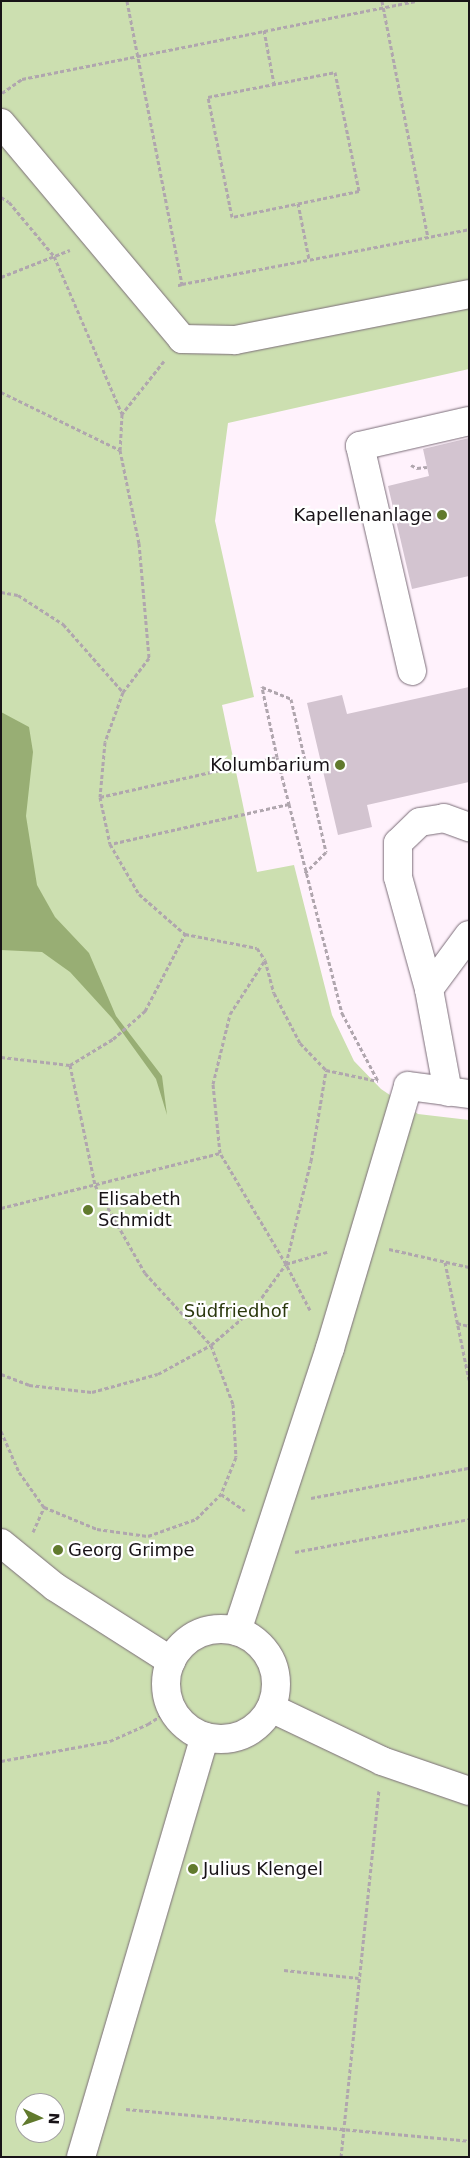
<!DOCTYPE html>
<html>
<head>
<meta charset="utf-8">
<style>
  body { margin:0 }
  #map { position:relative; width:470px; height:2158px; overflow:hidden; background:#fff2fc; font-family:"DejaVu Sans",sans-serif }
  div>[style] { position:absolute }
  .green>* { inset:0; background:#ccdfb0 }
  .water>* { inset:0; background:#98ae74 }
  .building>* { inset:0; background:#d3c4d0 }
  .path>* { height:3px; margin-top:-1.5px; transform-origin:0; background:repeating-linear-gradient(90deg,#b0a6ae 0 4px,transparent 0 6.5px) }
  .roads { filter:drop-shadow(0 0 1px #7b6d78) drop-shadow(0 0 1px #7b6d78) }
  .minor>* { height:28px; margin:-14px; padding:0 14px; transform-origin:14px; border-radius:14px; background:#fff }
  .minor>.ring { margin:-14px; padding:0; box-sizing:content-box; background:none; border:28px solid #fff; border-radius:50% }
  .dots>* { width:14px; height:14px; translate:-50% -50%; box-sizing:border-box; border:2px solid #fff; border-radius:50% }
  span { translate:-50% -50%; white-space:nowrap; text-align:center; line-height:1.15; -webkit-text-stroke:4.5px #fff; paint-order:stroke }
  .poi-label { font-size:18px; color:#181317 }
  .right { translate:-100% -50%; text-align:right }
  .left { translate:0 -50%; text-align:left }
  .park-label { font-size:18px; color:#2b390d }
  .frame { position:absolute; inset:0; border:2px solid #181317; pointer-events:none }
  .north { position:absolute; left:15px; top:2093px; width:50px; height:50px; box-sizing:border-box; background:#fff; border:1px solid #a3a1a2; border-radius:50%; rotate:93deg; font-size:14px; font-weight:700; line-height:20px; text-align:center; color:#181317 }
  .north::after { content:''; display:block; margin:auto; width:18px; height:22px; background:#617a2d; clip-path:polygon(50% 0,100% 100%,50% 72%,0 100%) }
</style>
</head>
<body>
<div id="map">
  <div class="green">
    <div style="clip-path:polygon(evenodd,1px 1px,469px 1px,469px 369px,228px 423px,215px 521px,254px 697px,222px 705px,257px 872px,294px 865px,332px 1015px,354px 1061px,381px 1089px,418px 1114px,469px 1120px,469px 2157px,1px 2157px,1px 1px,25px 2103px,55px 2103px,55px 2133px,25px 2133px,25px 2103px)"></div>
  </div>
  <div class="water">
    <div style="clip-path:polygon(1px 712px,29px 727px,33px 752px,26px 816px,37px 885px,55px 917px,89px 953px,116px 1016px,162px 1076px,167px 1115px,156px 1079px,112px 1018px,70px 972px,42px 952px,1px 950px)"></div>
  </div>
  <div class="building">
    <div style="clip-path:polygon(469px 438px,469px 576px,412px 589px,388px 486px,429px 476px,423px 449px)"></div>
    <div style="clip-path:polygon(469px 687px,469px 782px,367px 805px,372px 827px,338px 835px,307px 703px,342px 695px,347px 714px)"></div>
  </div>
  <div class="path">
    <div style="left:127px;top:1px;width:288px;rotate:79deg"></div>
    <div style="left:182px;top:284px;width:6px;rotate:162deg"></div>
    <div style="left:382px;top:1px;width:240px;rotate:79deg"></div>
    <div style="left:264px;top:30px;width:55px;rotate:79.5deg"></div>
    <div style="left:335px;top:72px;width:121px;rotate:78.6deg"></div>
    <div style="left:359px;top:191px;width:130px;rotate:168.4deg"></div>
    <div style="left:232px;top:217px;width:122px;rotate:-101.3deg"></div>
    <div style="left:208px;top:97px;width:129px;rotate:-11.1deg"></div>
    <div style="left:2px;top:93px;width:24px;rotate:-35deg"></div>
    <div style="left:22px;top:79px;width:403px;rotate:-11.2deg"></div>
    <div style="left:1px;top:197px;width:9px;rotate:32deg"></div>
    <div style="left:9px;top:202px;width:70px;rotate:50.2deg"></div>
    <div style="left:54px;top:256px;width:172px;rotate:66.7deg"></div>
    <div style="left:298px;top:203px;width:57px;rotate:78.9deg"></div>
    <div style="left:1px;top:277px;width:74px;rotate:-21.4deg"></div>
    <div style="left:182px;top:284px;width:292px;rotate:-10.8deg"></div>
    <div style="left:164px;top:361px;width:68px;rotate:128.4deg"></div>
    <div style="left:122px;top:414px;width:36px;rotate:93deg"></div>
    <div style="left:120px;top:450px;width:95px;rotate:78.5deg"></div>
    <div style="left:139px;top:543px;width:115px;rotate:85deg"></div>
    <div style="left:149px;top:658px;width:43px;rotate:127.4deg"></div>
    <div style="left:123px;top:692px;width:53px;rotate:109.8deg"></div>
    <div style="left:105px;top:742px;width:55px;rotate:95.2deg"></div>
    <div style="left:100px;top:797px;width:48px;rotate:78deg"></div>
    <div style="left:110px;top:844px;width:58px;rotate:59.9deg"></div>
    <div style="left:139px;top:894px;width:61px;rotate:41deg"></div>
    <div style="left:185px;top:934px;width:73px;rotate:11deg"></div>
    <div style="left:257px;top:948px;width:14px;rotate:56deg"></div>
    <div style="left:265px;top:960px;width:34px;rotate:75deg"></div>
    <div style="left:274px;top:993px;width:56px;rotate:62.5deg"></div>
    <div style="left:300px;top:1043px;width:37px;rotate:46deg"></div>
    <div style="left:326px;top:1070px;width:53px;rotate:11.9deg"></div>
    <div style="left:1px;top:392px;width:132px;rotate:26deg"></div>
    <div style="left:411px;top:465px;width:7px;rotate:27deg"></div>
    <div style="left:417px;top:468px;width:10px;rotate:-6deg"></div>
    <div style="left:1px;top:592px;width:17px;rotate:10deg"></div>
    <div style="left:18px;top:595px;width:54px;rotate:32.8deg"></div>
    <div style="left:63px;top:624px;width:91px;rotate:48.6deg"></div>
    <div style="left:277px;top:757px;width:72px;rotate:-102.1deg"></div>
    <div style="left:262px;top:687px;width:31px;rotate:22deg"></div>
    <div style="left:291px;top:699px;width:157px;rotate:77.1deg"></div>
    <div style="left:326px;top:852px;width:30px;rotate:135deg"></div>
    <div style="left:100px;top:797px;width:181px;rotate:-12.7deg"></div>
    <div style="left:277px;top:757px;width:49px;rotate:75.7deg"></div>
    <div style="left:289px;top:804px;width:183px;rotate:167.4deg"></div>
    <div style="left:289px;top:804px;width:216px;rotate:75.8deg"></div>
    <div style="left:342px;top:1013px;width:77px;rotate:62.1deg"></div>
    <div style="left:1px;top:1057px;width:69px;rotate:6.6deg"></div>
    <div style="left:70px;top:1065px;width:50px;rotate:-31.2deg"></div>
    <div style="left:113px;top:1039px;width:43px;rotate:-41.2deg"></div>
    <div style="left:145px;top:1011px;width:87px;rotate:-62.5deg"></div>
    <div style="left:70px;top:1065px;width:123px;rotate:78.2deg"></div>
    <div style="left:95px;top:1185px;width:101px;rotate:60.4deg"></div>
    <div style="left:145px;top:1273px;width:98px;rotate:47.5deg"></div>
    <div style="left:211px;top:1345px;width:63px;rotate:69.6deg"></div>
    <div style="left:233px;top:1404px;width:53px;rotate:86.8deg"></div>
    <div style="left:236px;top:1457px;width:40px;rotate:112deg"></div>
    <div style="left:221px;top:1494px;width:29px;rotate:35deg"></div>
    <div style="left:1px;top:1208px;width:226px;rotate:-14.1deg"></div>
    <div style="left:389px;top:1249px;width:82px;rotate:12.7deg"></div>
    <div style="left:445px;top:1262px;width:120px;rotate:78.5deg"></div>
    <div style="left:286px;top:1264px;width:43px;rotate:-16.3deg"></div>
    <div style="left:310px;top:1310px;width:52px;rotate:-117.6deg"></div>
    <div style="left:286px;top:1264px;width:106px;rotate:-76.4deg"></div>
    <div style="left:311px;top:1161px;width:92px;rotate:-80.6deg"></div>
    <div style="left:457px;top:1323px;width:12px;rotate:14deg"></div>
    <div style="left:1px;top:1374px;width:30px;rotate:21deg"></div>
    <div style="left:29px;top:1385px;width:63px;rotate:6.3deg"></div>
    <div style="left:92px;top:1392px;width:68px;rotate:-15.3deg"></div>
    <div style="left:158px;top:1374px;width:60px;rotate:-28.7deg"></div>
    <div style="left:211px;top:1345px;width:57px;rotate:-40.7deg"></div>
    <div style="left:254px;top:1308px;width:54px;rotate:-54deg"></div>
    <div style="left:286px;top:1264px;width:129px;rotate:-120.7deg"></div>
    <div style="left:220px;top:1153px;width:69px;rotate:-95.8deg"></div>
    <div style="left:213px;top:1084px;width:72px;rotate:-76.3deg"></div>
    <div style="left:230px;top:1014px;width:64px;rotate:-57.1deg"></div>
    <div style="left:1px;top:1431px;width:45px;rotate:66.3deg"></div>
    <div style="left:19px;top:1472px;width:43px;rotate:54.5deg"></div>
    <div style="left:44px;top:1507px;width:57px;rotate:22.5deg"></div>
    <div style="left:97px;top:1529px;width:51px;rotate:7.8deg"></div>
    <div style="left:148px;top:1536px;width:51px;rotate:-19.5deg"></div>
    <div style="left:196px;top:1519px;width:35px;rotate:-45deg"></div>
    <div style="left:311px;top:1498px;width:161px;rotate:-10.8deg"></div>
    <div style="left:33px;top:1532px;width:27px;rotate:-66deg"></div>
    <div style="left:295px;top:1552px;width:177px;rotate:-10.7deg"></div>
    <div style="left:1px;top:1761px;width:111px;rotate:-10.4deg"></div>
    <div style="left:110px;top:1741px;width:42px;rotate:-24.1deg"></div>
    <div style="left:148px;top:1724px;width:27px;rotate:-33deg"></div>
    <div style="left:284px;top:1970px;width:75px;rotate:6.1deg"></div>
    <div style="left:126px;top:2109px;width:344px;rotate:5.3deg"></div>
    <div style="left:341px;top:2157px;width:368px;rotate:-84.1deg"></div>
  </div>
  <div class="roads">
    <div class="minor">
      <div style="left:1px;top:123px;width:282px;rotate:50deg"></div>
      <div style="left:182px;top:339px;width:53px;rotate:1.1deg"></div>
      <div style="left:235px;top:340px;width:238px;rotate:-11.1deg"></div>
      <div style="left:412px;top:671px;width:231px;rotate:-103deg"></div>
      <div style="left:360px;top:446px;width:112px;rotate:-12.9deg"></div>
      <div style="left:429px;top:989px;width:67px;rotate:-53.5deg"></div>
      <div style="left:448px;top:1092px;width:105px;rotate:-100.5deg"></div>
      <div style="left:429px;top:989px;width:116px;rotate:-105.5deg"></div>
      <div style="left:398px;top:877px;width:34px;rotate:-90deg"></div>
      <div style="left:398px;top:843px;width:30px;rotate:-44deg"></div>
      <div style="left:420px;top:822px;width:24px;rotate:-9deg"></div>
      <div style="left:444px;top:818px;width:27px;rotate:20deg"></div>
      <div style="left:1px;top:1543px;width:70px;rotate:39.2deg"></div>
      <div style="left:55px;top:1587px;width:138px;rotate:32.5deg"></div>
      <div class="ring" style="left:166px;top:1629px;width:82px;height:82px"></div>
      <div style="left:237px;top:1631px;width:298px;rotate:-71.8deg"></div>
      <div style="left:330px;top:1348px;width:273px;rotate:-73.4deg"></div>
      <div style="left:408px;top:1086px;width:62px;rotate:7.5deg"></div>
      <div style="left:271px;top:1708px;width:123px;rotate:25.5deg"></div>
      <div style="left:382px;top:1761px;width:92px;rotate:19deg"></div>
      <div style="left:81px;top:2157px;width:438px;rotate:-73.6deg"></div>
    </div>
  </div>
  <div class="dots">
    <div style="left:442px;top:515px;background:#617a2d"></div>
    <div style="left:340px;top:765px;background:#617a2d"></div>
    <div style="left:88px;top:1210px;background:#617a2d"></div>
    <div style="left:58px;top:1550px;background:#617a2d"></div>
    <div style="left:193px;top:1869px;background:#617a2d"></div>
  </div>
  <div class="poi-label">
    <span class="right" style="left:432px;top:515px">Kapellenanlage</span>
    <span class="right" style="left:330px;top:765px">Kolumbarium</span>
    <span class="left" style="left:98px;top:1210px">Elisabeth<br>Schmidt</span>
    <span class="left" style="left:68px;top:1550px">Georg Grimpe</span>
    <span class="left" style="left:203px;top:1869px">Julius Klengel</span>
  </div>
  <div class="park-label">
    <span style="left:236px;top:1311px">Südfriedhof</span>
  </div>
  <div class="frame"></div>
  <div class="north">N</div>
</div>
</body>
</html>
